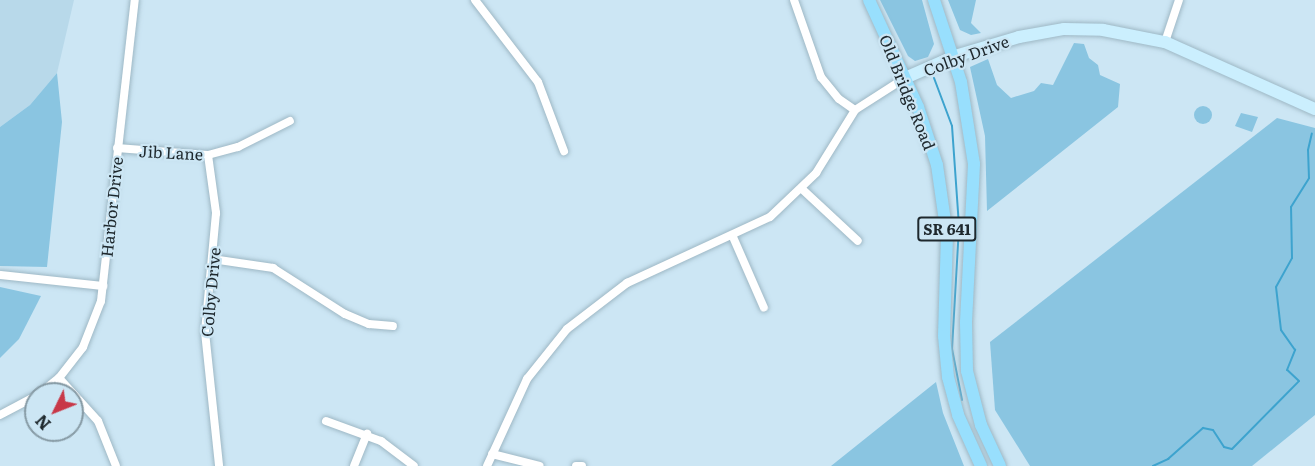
<!DOCTYPE html>
<html>
<head>
<meta charset="utf-8">
<style>
  body { margin:0 }
  #map { position:relative; width:1315px; height:466px; overflow:hidden; background:#cce6f4; font-family:Literata,serif }
  div>[style] { position:absolute }
  .built>* { inset:0; background:#b8d9ea }
  .green>* { inset:0; background:#8ac5e1 }
  .round { border-radius:50% }
  .stream>* { height:2px; margin:-1px; padding:0 1px; transform-origin:1px; border-radius:1px; background:#3da3ce }
  .roads { filter:drop-shadow(0 0 2px #9eb8c5) drop-shadow(0 0 2px #9eb8c5) }
  .street>* { height:8px; margin:-4px; padding:0 4px; transform-origin:4px; border-radius:4px; background:#fff }
  .secondary>* { height:12px; margin:-6px; padding:0 6px; transform-origin:6px; border-radius:6px; background:#cbeffe }
  .primary>* { height:12px; margin:-6px; padding:0 6px; transform-origin:6px; border-radius:6px; background:#98dffd }
  span { translate:-50% -50%; white-space:nowrap; text-align:center; line-height:1.15; -webkit-text-stroke:4.5px #cce6f4; paint-order:stroke }
  .shield-label span { padding:2px 4px; background:#cce6f4; border:2px solid; border-radius:4px; -webkit-text-stroke-width:0 }
  .shield-label { font-size:15px; color:#1e282d; font-weight:700 }
  .street-label { font-size:16px; color:#1e282d }
  .north { position:absolute; left:24px; top:382px; width:60px; height:60px; box-sizing:border-box; background:#cce6f4; border:2px solid #869aa4; border-radius:50%; rotate:227deg; font-size:16px; font-weight:700; line-height:24px; text-align:center; color:#1e282d }
  .north::after { content:''; display:block; margin:auto; width:21px; height:27px; background:#c83848; clip-path:polygon(50% 0,100% 100%,50% 72%,0 100%) }
</style>
</head>
<body>
<div id="map">
  <div class="built">
    <div style="clip-path:polygon(0 0,74px 0,57px 73px,30px 105px,0 127px)"></div>
  </div>
  <div class="green">
    <div style="clip-path:polygon(880px 0,922px 0,934px 44px,928px 57px,915px 61px,908px 56px)"></div>
    <div style="clip-path:polygon(948px 0,976px 0,971px 23px,981px 33px,971px 35px,960px 30px)"></div>
    <div style="clip-path:polygon(1074px 43px,1084px 44px,1089px 58px,1098px 65px,1100px 75px,1120px 84px,1118px 107px,987px 211px,985px 136px,970px 67px,988px 59px,997px 85px,1011px 98px,1034px 91px,1041px 83px,1053px 85px)"></div>
    <div style="clip-path:polygon(57px 73px,62px 122px,47px 267px,0 266px,0 127px,30px 105px)"></div>
    <div class="round" style="left:1194px;top:106px;width:18px;height:18px"></div>
    <div style="clip-path:polygon(1241px 113px,1258px 117px,1252px 132px,1235px 126px)"></div>
    <div style="clip-path:polygon(1277px 118px,1315px 128px,1315px 415px,1252px 466px,1030px 466px,995px 410px,990px 342px)"></div>
    <div style="clip-path:polygon(0 287px,41px 296px,19px 339px,0 358px)"></div>
    <div style="clip-path:polygon(936px 382px,943px 413px,964px 466px,831px 466px)"></div>
  </div>
  <div class="stream">
    <div style="left:934px;top:78px;width:51px;rotate:69.4deg"></div>
    <div style="left:952px;top:126px;width:101px;rotate:86deg"></div>
    <div style="left:959px;top:227px;width:122px;rotate:93.3deg"></div>
    <div style="left:952px;top:349px;width:52px;rotate:78.9deg"></div>
    <div style="left:1153px;top:466px;width:17px;rotate:-25deg"></div>
    <div style="left:1168px;top:459px;width:47px;rotate:-41.5deg"></div>
    <div style="left:1203px;top:428px;width:10px;rotate:11deg"></div>
    <div style="left:1213px;top:430px;width:20px;rotate:57deg"></div>
    <div style="left:1224px;top:447px;width:8px;rotate:14deg"></div>
    <div style="left:1232px;top:449px;width:95px;rotate:-45.4deg"></div>
    <div style="left:1299px;top:381px;width:16px;rotate:-137deg"></div>
    <div style="left:1287px;top:370px;width:22px;rotate:-68deg"></div>
    <div style="left:1295px;top:350px;width:24px;rotate:-125deg"></div>
    <div style="left:1281px;top:330px;width:43px;rotate:-96.6deg"></div>
    <div style="left:1276px;top:287px;width:33px;rotate:-61deg"></div>
    <div style="left:1292px;top:258px;width:51px;rotate:-91.1deg"></div>
    <div style="left:1291px;top:207px;width:34px;rotate:-58deg"></div>
    <div style="left:1309px;top:178px;width:28px;rotate:-92deg"></div>
    <div style="left:1308px;top:150px;width:17px;rotate:-77deg"></div>
  </div>
  <div class="roads">
    <div class="street">
      <div style="left:475px;top:0;width:103px;rotate:52.5deg"></div>
      <div style="left:538px;top:82px;width:74px;rotate:69.4deg"></div>
      <div style="left:794px;top:0;width:82px;rotate:70.7deg"></div>
      <div style="left:821px;top:77px;width:28px;rotate:51deg"></div>
      <div style="left:839px;top:99px;width:19px;rotate:35deg"></div>
      <div style="left:1165px;top:42px;width:44px;rotate:-71.6deg"></div>
      <div style="left:117px;top:148px;width:91px;rotate:4.4deg"></div>
      <div style="left:208px;top:155px;width:31px;rotate:-15deg"></div>
      <div style="left:238px;top:147px;width:58px;rotate:-26.6deg"></div>
      <div style="left:208px;top:155px;width:59px;rotate:82.1deg"></div>
      <div style="left:216px;top:213px;width:120px;rotate:95.3deg"></div>
      <div style="left:205px;top:332px;width:135px;rotate:84deg"></div>
      <div style="left:802px;top:189px;width:76px;rotate:42.9deg"></div>
      <div style="left:733px;top:237px;width:77px;rotate:66.4deg"></div>
      <div style="left:212px;top:259px;width:62px;rotate:8.4deg"></div>
      <div style="left:273px;top:268px;width:85px;rotate:32.6deg"></div>
      <div style="left:345px;top:314px;width:26px;rotate:23deg"></div>
      <div style="left:369px;top:324px;width:24px;rotate:5deg"></div>
      <div style="left:0;top:275px;width:104px;rotate:6.1deg"></div>
      <div style="left:59px;top:378px;width:58px;rotate:47.8deg"></div>
      <div style="left:98px;top:421px;width:48px;rotate:68.2deg"></div>
      <div style="left:39px;top:394px;width:26px;rotate:-39deg"></div>
      <div style="left:59px;top:378px;width:39px;rotate:-52deg"></div>
      <div style="left:83px;top:347px;width:49px;rotate:-68.6deg"></div>
      <div style="left:101px;top:301px;width:303px;rotate:-83.6deg"></div>
      <div style="left:0;top:415px;width:41px;rotate:-27.8deg"></div>
      <div style="left:326px;top:421px;width:59px;rotate:20deg"></div>
      <div style="left:381px;top:441px;width:41px;rotate:37.1deg"></div>
      <div style="left:492px;top:454px;width:49px;rotate:14deg"></div>
      <div style="left:354px;top:466px;width:35px;rotate:-68deg"></div>
      <div style="left:487px;top:466px;width:96px;rotate:-65.3deg"></div>
      <div style="left:527px;top:379px;width:64px;rotate:-51.3deg"></div>
      <div style="left:567px;top:329px;width:76px;rotate:-37.5deg"></div>
      <div style="left:627px;top:283px;width:157px;rotate:-24.8deg"></div>
      <div style="left:770px;top:217px;width:64px;rotate:-43.7deg"></div>
      <div style="left:816px;top:173px;width:74px;rotate:-58.2deg"></div>
      <div style="left:855px;top:110px;width:59px;rotate:-32.6deg"></div>
      <div style="left:576px;top:466px;width:6px"></div>
    </div>
    <div class="secondary">
      <div style="left:905px;top:78px;width:55px;rotate:-23.7deg"></div>
      <div style="left:955px;top:56px;width:67px;rotate:-16.5deg"></div>
      <div style="left:1019px;top:37px;width:46px;rotate:-10.1deg"></div>
      <div style="left:1064px;top:29px;width:39px;rotate:1deg"></div>
      <div style="left:1103px;top:30px;width:63px;rotate:11deg"></div>
      <div style="left:1165px;top:42px;width:164px;rotate:24.1deg"></div>
    </div>
    <div class="primary">
      <div style="left:869px;top:0;width:118px;rotate:65.4deg"></div>
      <div style="left:918px;top:107px;width:61px;rotate:71.9deg"></div>
      <div style="left:937px;top:165px;width:71px;rotate:81.9deg"></div>
      <div style="left:947px;top:235px;width:101px;rotate:91.7deg"></div>
      <div style="left:944px;top:336px;width:41px;rotate:84.4deg"></div>
      <div style="left:948px;top:377px;width:39px;rotate:75deg"></div>
      <div style="left:958px;top:415px;width:56px;rotate:65.7deg"></div>
      <div style="left:934px;top:0;width:86px;rotate:71.8deg"></div>
      <div style="left:961px;top:82px;width:83px;rotate:81deg"></div>
      <div style="left:974px;top:164px;width:159px;rotate:92.9deg"></div>
      <div style="left:966px;top:323px;width:48px;rotate:88.8deg"></div>
      <div style="left:967px;top:371px;width:56px;rotate:75.5deg"></div>
      <div style="left:981px;top:425px;width:45px;rotate:65.1deg"></div>
    </div>
  </div>
  <div class="shield-label">
    <span style="left:947px;top:229px">SR 641</span>
  </div>
  <div class="street-label">
    <span style="left:966px;top:55px;rotate:-20deg">Colby Drive</span>
    <span style="left:908px;top:92px;rotate:68deg">Old Bridge Road</span>
    <span style="left:171px;top:152px;rotate:3deg">Jib Lane</span>
    <span style="left:111px;top:207px;rotate:-84deg">Harbor Drive</span>
    <span style="left:210px;top:292px;rotate:-85deg">Colby Drive</span>
  </div>
  <div class="north">N</div>
</div>
</body>
</html>
